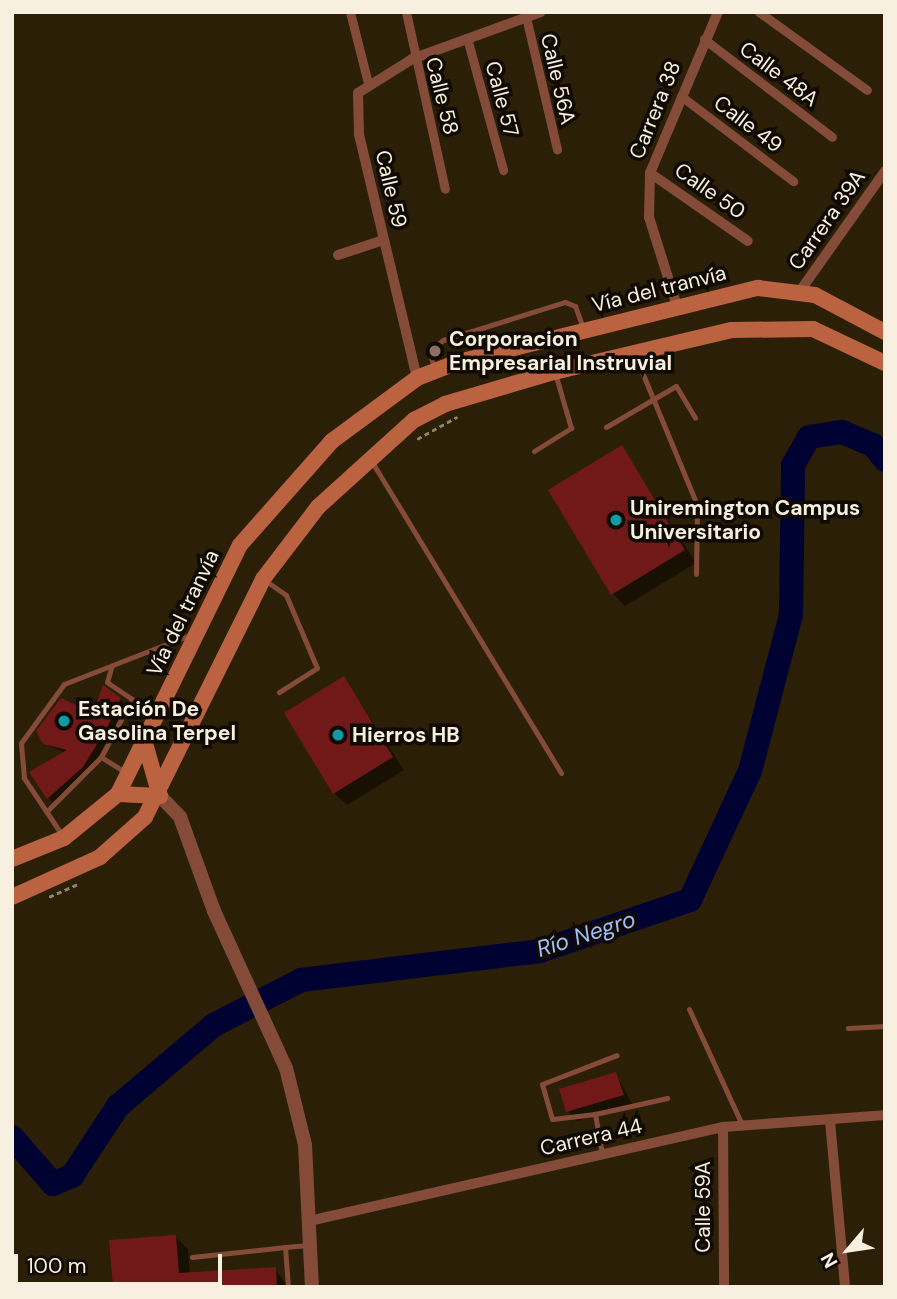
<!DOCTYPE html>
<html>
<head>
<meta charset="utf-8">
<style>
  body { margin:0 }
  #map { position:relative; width:897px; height:1299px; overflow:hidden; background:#2c1f07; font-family:"DM Sans",sans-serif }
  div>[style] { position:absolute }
  .shadow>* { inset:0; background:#0007 }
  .river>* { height:24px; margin:-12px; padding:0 12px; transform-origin:12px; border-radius:12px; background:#000232 }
  .building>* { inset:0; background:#701918 }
  .path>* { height:2.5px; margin-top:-1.25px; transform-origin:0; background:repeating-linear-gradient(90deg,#8c826e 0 5px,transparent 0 8.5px) }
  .service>* { height:5px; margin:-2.5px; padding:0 2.5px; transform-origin:2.5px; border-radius:2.5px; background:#844c38 }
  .pedestrian>* { height:9px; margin:-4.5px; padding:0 4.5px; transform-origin:4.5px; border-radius:4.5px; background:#844c38 }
  .minor>* { height:10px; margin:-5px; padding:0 5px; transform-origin:5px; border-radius:5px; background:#844c38 }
  .tertiary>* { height:14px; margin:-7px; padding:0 7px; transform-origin:7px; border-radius:7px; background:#844c38 }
  .secondary>* { height:16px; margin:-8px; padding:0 8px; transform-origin:8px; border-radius:8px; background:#bb6241 }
  .dots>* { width:19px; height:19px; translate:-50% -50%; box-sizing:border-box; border:4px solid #100a03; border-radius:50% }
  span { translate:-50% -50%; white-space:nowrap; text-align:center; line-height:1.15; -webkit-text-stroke:7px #100a03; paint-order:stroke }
  .street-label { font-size:21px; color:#f7efe0 }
  .poi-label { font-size:21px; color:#f7efe0; font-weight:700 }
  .left { translate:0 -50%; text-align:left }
  .water-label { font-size:23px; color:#9ebffa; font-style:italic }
  .frame { position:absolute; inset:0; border:14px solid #f7efe0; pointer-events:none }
  .north { position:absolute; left:813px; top:1215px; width:70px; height:70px; -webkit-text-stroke:5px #100a03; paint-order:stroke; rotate:241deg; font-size:19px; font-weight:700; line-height:28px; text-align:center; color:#f7efe0 }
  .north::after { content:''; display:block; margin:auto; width:24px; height:32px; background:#f7efe0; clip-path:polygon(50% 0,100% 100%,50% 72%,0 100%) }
  .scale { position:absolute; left:14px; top:1254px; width:208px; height:32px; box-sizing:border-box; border:4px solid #f7efe0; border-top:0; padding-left:9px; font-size:21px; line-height:24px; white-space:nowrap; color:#f7efe0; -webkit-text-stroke:5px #100a03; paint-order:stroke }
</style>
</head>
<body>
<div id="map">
  <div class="shadow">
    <div style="clip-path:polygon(621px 447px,696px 563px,625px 606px,613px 594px)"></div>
    <div style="clip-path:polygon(344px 678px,404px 770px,347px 805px,334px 793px)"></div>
    <div style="clip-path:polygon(120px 699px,126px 706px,89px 774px,54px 804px,48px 797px,65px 753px,44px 743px)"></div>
    <div style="clip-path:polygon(616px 1074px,632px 1104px,577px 1121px,568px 1111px)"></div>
    <div style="clip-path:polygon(175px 1237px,188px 1249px,190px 1274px,275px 1269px,288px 1287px,115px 1287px)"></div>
  </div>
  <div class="river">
    <div style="left:12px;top:1137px;width:62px;rotate:48.9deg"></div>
    <div style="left:53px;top:1184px;width:21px;rotate:-23deg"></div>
    <div style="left:72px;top:1176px;width:84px;rotate:-56.7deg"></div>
    <div style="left:118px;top:1106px;width:126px;rotate:-40.2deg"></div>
    <div style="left:214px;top:1025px;width:98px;rotate:-27.3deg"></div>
    <div style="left:301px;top:980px;width:241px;rotate:-6.9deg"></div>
    <div style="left:540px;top:951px;width:158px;rotate:-18.8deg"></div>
    <div style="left:690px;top:900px;width:142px;rotate:-65.1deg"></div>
    <div style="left:750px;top:771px;width:161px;rotate:-75.3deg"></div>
    <div style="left:791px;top:615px;width:150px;rotate:-89.2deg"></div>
    <div style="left:793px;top:465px;width:32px;rotate:-60deg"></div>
    <div style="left:809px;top:437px;width:33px;rotate:-9deg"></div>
    <div style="left:842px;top:432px;width:34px;rotate:23deg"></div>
    <div style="left:873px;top:445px;width:19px;rotate:51deg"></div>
  </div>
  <div class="building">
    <div style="clip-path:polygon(622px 445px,685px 550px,611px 595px,548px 490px)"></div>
    <div style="clip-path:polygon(344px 676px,393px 757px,333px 794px,284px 713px)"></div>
    <div style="clip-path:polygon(103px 685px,121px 698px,107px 728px,83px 767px,47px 799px,29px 772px,67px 750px,43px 744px,36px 731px,61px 698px,93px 713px)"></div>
    <div style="clip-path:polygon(616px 1072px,624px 1095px,566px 1112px,559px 1089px)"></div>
    <div style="clip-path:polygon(176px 1235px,179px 1273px,276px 1267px,277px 1287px,113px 1287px,109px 1240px)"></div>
  </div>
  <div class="path">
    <div style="left:417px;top:439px;width:46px;rotate:-28.8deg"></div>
    <div style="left:49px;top:897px;width:32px;rotate:-24deg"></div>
  </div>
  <div class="service">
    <div style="left:635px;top:355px;width:162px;rotate:67.5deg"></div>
    <div style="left:697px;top:505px;width:69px;rotate:90.8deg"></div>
    <div style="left:435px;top:370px;width:19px;rotate:-108deg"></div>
    <div style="left:429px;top:352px;width:18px;rotate:-41deg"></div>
    <div style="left:443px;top:340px;width:128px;rotate:-17.3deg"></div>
    <div style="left:565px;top:302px;width:11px;rotate:22deg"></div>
    <div style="left:575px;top:306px;width:23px;rotate:70deg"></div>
    <div style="left:606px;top:427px;width:81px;rotate:-30.4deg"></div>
    <div style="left:676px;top:386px;width:37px;rotate:59deg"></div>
    <div style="left:534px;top:451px;width:44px;rotate:-31.9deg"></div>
    <div style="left:571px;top:428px;width:57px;rotate:-106.2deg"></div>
    <div style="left:372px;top:462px;width:364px;rotate:58.7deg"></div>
    <div style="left:266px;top:581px;width:24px;rotate:35deg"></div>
    <div style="left:286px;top:595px;width:79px;rotate:67deg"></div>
    <div style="left:317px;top:668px;width:45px;rotate:147.7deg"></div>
    <div style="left:101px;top:757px;width:31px;rotate:32deg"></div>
    <div style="left:47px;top:811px;width:76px;rotate:-45deg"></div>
    <div style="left:101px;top:757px;width:66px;rotate:-61.9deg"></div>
    <div style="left:132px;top:699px;width:30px;rotate:-146deg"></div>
    <div style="left:107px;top:682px;width:15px;rotate:-74deg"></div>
    <div style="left:62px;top:835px;width:69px;rotate:-123.7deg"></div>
    <div style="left:24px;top:778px;width:35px;rotate:-95deg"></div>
    <div style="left:21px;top:743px;width:73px;rotate:-53.9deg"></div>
    <div style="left:64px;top:684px;width:135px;rotate:-21.3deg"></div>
    <div style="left:689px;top:1009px;width:128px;rotate:65.4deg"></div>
    <div style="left:848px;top:1028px;width:37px;rotate:-3deg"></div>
    <div style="left:595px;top:1114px;width:74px;rotate:-12.5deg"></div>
    <div style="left:602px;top:1154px;width:41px;rotate:-99.9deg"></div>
    <div style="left:595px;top:1114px;width:43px;rotate:173.4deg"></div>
    <div style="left:552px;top:1119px;width:36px;rotate:-106deg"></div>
    <div style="left:542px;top:1084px;width:80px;rotate:-21.1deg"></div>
    <div style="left:192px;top:1257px;width:94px;rotate:-6.1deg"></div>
    <div style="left:288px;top:1287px;width:40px;rotate:-94.3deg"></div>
    <div style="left:285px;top:1247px;width:23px;rotate:-5deg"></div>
  </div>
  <div class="pedestrian">
    <div style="left:350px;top:12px;width:73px;rotate:75.8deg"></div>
    <div style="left:406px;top:12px;width:181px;rotate:77.6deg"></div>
    <div style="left:759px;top:12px;width:133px;rotate:35.8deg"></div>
    <div style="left:526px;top:17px;width:136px;rotate:76.8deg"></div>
    <div style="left:467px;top:38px;width:137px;rotate:74.7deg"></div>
    <div style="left:704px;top:39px;width:161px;rotate:37.4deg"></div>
    <div style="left:681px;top:96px;width:141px;rotate:37.2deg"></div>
  </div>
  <div class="minor">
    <div style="left:650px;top:173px;width:119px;rotate:34.8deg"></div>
    <div style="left:338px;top:255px;width:48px;rotate:-18.1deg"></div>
    <div style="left:800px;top:291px;width:147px;rotate:-54.7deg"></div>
    <div style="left:677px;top:306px;width:93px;rotate:-107.5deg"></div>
    <div style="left:649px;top:217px;width:44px;rotate:-88.7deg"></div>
    <div style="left:650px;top:173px;width:175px;rotate:-67.1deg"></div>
    <div style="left:417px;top:378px;width:251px;rotate:-103.4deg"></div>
    <div style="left:359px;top:134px;width:41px;rotate:-91.4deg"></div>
    <div style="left:358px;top:93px;width:64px;rotate:-32.2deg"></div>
    <div style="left:412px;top:59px;width:137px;rotate:-20deg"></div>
    <div style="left:830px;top:1121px;width:167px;rotate:84.8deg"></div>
    <div style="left:723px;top:1127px;width:160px;rotate:89.6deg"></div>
    <div style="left:309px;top:1221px;width:425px;rotate:-12.8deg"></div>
    <div style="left:723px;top:1127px;width:162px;rotate:-4.2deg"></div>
  </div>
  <div class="tertiary">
    <div style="left:160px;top:796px;width:29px;rotate:46deg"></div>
    <div style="left:180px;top:817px;width:100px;rotate:70.1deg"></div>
    <div style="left:214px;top:911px;width:173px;rotate:65.4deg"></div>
    <div style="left:286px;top:1068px;width:79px;rotate:76.1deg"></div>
    <div style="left:305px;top:1145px;width:142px;rotate:87.2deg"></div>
  </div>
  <div class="secondary">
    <div style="left:146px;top:747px;width:51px;rotate:74.1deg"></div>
    <div style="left:118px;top:794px;width:42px;rotate:2.7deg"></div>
    <div style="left:12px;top:859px;width:56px;rotate:-22deg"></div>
    <div style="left:64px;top:838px;width:70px;rotate:-39.2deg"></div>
    <div style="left:118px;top:794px;width:277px;rotate:-63.9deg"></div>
    <div style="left:240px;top:545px;width:139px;rotate:-48.5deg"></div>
    <div style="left:332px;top:441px;width:106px;rotate:-36.5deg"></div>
    <div style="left:417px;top:378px;width:44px;rotate:-21.3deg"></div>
    <div style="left:458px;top:362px;width:309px;rotate:-13.9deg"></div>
    <div style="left:758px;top:288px;width:57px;rotate:7deg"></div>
    <div style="left:815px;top:295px;width:79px;rotate:27.9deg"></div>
    <div style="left:12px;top:897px;width:97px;rotate:-24.4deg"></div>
    <div style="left:100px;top:857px;width:60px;rotate:-41.6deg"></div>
    <div style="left:145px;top:817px;width:266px;rotate:-63.6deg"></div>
    <div style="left:263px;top:579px;width:91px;rotate:-52.6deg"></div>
    <div style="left:318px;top:507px;width:130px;rotate:-42.2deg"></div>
    <div style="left:414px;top:420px;width:35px;rotate:-27deg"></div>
    <div style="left:445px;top:404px;width:114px;rotate:-16.4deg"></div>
    <div style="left:554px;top:372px;width:183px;rotate:-13.3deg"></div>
    <div style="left:732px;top:330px;width:81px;rotate:-0.7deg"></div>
    <div style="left:813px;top:329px;width:80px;rotate:25.3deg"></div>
  </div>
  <div class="dots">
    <div style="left:435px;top:351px;background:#8d6e63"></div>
    <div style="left:616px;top:520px;background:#0f9aa8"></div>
    <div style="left:64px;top:721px;background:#0f9aa8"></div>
    <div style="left:338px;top:735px;background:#0f9aa8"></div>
  </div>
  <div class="street-label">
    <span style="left:779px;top:74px;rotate:37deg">Calle 48A</span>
    <span style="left:558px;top:79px;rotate:77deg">Calle 56A</span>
    <span style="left:442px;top:96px;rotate:76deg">Calle 58</span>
    <span style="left:502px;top:99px;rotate:75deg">Calle 57</span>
    <span style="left:655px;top:110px;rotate:-68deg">Carrera 38</span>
    <span style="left:748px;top:124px;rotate:37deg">Calle 49</span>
    <span style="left:391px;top:189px;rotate:77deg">Calle 59</span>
    <span style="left:710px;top:191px;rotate:35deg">Calle 50</span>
    <span style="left:827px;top:220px;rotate:-55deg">Carrera 39A</span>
    <span style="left:659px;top:289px;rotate:-14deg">Vía del tranvía</span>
    <span style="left:183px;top:613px;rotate:-64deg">Vía del tranvía</span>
    <span style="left:591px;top:1137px;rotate:-13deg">Carrera 44</span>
    <span style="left:703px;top:1207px;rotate:-90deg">Calle 59A</span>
  </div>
  <div class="poi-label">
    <span class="left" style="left:449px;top:351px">Corporacion<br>Empresarial Instruvial</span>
    <span class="left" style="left:630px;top:520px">Uniremington Campus<br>Universitario</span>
    <span class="left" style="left:78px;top:721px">Estación De<br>Gasolina Terpel</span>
    <span class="left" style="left:352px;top:735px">Hierros HB</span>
  </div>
  <div class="water-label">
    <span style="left:586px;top:934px;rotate:-18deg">Río Negro</span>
  </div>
  <div class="frame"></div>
  <div class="north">N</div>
  <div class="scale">100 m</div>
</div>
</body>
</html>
